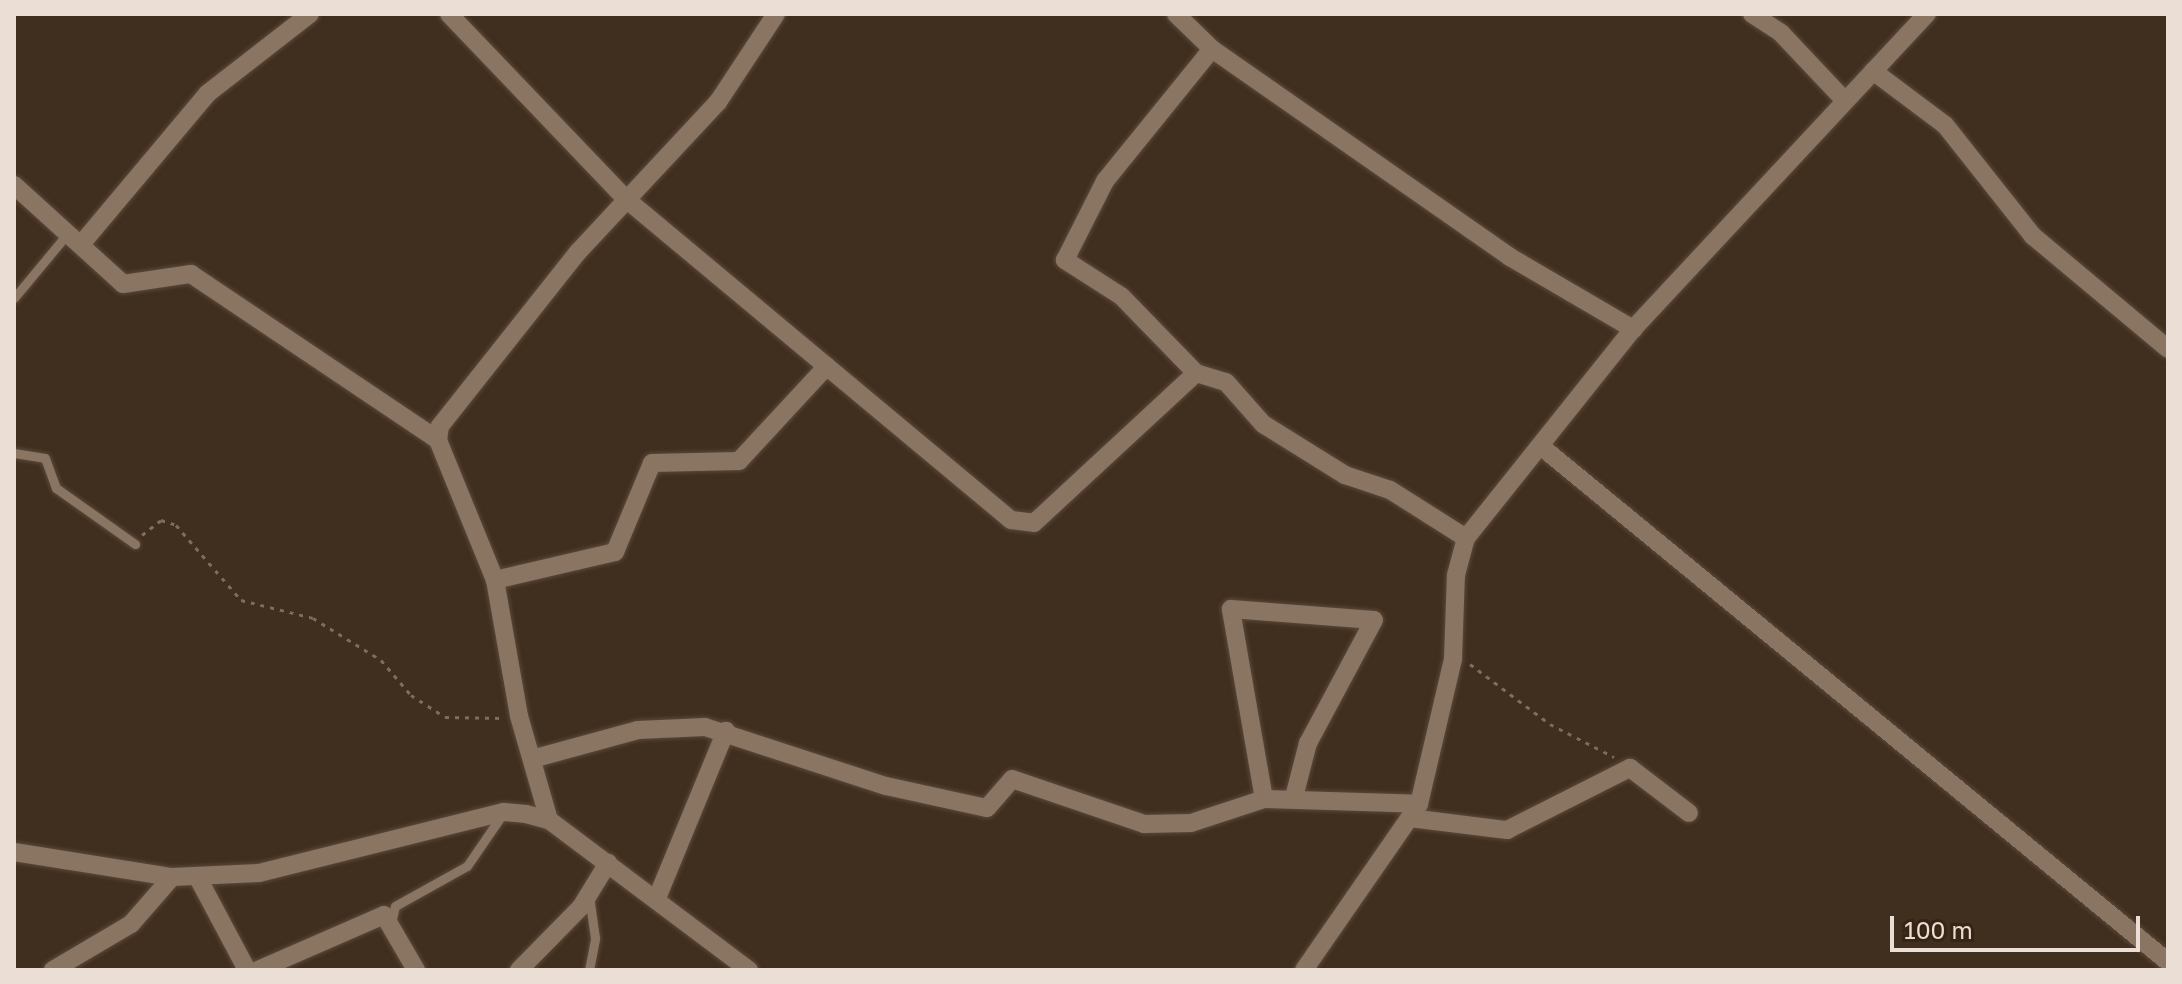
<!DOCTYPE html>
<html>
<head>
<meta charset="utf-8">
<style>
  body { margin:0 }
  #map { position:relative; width:2182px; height:984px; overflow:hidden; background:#402e1e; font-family:"Golos Text",sans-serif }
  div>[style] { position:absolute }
  .path>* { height:3px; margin-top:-1.5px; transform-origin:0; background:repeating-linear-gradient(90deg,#7d6d5f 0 4px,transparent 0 10px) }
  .roads { filter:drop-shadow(0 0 2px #5a4a3c) drop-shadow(0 0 2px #5a4a3c) }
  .lane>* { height:9px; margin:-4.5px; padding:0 4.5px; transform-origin:4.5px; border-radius:4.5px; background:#8a7563 }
  .street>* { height:18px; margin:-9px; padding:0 9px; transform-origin:9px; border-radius:9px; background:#8a7563 }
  span { translate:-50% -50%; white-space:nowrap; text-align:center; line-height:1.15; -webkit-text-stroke:7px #362414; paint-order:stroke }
  .frame { position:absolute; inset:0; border:16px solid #ebdfd5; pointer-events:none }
  .scale { position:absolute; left:1890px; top:916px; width:250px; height:36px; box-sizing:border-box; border:4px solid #ebdfd5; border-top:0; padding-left:10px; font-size:24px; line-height:28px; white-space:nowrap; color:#ebdfd5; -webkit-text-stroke:6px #362414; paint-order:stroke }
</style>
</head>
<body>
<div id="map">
  <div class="path">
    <div style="left:142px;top:535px;width:24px;rotate:-38deg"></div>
    <div style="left:161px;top:520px;width:16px;rotate:18deg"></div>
    <div style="left:176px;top:525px;width:99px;rotate:49.1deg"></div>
    <div style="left:241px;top:600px;width:74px;rotate:14deg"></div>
    <div style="left:313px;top:618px;width:80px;rotate:31.7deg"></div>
    <div style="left:381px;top:660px;width:46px;rotate:49.4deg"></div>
    <div style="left:411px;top:695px;width:40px;rotate:32.9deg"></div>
    <div style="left:445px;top:717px;width:58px;rotate:1deg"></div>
    <div style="left:1470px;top:664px;width:100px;rotate:36.9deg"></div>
    <div style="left:1550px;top:724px;width:72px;rotate:27.3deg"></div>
  </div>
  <div class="roads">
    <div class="lane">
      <div style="left:14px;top:298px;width:85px;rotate:-50.3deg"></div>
      <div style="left:14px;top:453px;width:31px;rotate:9deg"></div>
      <div style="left:45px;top:458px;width:32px;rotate:70deg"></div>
      <div style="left:56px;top:488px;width:97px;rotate:35.3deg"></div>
      <div style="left:392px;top:919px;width:13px;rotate:-77deg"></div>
      <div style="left:395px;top:906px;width:82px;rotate:-29.1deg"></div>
      <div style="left:467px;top:866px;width:65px;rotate:-55.6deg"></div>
      <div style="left:589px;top:970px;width:33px;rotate:-79deg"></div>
      <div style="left:595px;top:938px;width:42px;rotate:-98.1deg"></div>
    </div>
    <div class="street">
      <div style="left:449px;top:14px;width:256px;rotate:46.3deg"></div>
      <div style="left:626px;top:199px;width:501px;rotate:39.82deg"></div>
      <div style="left:1011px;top:520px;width:23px;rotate:7deg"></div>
      <div style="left:1034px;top:523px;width:221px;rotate:-42.8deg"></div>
      <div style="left:1196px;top:373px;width:31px;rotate:17deg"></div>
      <div style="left:1226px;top:382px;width:56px;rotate:48.6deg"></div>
      <div style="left:1263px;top:424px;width:97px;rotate:31.9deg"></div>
      <div style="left:1345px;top:475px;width:47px;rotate:18.4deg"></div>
      <div style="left:1390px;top:490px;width:90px;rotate:32.3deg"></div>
      <div style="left:1176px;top:14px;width:50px;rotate:44.2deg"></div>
      <div style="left:1212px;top:49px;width:363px;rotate:34.9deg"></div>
      <div style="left:1510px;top:257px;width:143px;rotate:30.3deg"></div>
      <div style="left:1752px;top:14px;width:35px;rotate:33deg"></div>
      <div style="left:1781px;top:33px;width:93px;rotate:46.7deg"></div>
      <div style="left:1873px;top:71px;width:90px;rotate:36.9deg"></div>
      <div style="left:1945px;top:125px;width:142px;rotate:51.6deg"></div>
      <div style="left:2033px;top:236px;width:176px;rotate:39.9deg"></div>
      <div style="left:14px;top:185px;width:147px;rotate:42.2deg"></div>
      <div style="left:123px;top:284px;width:69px;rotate:-8.4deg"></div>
      <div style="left:191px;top:274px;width:298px;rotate:33.9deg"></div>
      <div style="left:83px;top:242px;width:194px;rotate:-50deg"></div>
      <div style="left:208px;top:93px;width:129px;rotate:-37.8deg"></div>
      <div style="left:1196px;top:373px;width:107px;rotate:-134.2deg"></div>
      <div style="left:1121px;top:296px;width:67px;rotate:-147.3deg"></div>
      <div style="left:1065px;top:260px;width:89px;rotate:-63.1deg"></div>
      <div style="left:1105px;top:181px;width:170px;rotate:-51deg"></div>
      <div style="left:1543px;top:448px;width:809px;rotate:39.43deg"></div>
      <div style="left:495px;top:580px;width:123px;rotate:-13.1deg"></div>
      <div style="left:615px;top:552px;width:96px;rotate:-67.4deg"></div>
      <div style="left:652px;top:463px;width:87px;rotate:-1.3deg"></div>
      <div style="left:739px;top:461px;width:129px;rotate:-47.2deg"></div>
      <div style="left:532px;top:759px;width:110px;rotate:-15.3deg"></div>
      <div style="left:638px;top:730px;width:67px;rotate:-2.6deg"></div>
      <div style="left:705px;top:727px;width:190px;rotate:18.1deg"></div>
      <div style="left:886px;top:786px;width:103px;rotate:12.3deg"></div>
      <div style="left:987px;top:808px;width:38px;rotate:-49deg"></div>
      <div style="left:1012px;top:779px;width:139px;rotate:18.8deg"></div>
      <div style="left:1144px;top:824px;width:47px;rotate:-1.2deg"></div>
      <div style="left:1191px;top:823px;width:77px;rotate:-18.2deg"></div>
      <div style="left:1264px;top:799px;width:155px;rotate:1.8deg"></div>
      <div style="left:1264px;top:799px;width:193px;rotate:-99.9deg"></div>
      <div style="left:1231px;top:609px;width:143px;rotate:4.4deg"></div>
      <div style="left:1374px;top:620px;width:140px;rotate:118.2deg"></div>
      <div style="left:1308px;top:743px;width:56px;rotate:104.5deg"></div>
      <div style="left:1410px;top:818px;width:98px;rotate:7.1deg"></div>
      <div style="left:1507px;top:830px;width:138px;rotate:-26.8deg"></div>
      <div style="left:1630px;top:768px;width:74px;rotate:37.3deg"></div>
      <div style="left:549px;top:820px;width:108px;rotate:-106.1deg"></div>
      <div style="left:519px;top:716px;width:138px;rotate:-100deg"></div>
      <div style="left:495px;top:580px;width:151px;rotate:-112.2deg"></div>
      <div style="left:438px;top:440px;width:14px;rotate:-82deg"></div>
      <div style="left:440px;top:426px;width:222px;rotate:-51.6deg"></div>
      <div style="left:578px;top:252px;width:205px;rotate:-47deg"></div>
      <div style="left:718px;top:102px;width:105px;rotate:-56.6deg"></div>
      <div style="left:14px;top:852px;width:160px;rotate:9deg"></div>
      <div style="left:172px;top:877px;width:87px;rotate:-2.6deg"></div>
      <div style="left:259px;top:873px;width:252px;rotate:-14deg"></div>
      <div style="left:504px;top:812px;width:22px;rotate:5deg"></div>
      <div style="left:526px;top:814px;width:24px;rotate:15deg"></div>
      <div style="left:549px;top:820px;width:250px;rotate:36.9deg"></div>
      <div style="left:197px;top:876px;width:106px;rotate:62deg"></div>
      <div style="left:657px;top:898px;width:181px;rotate:-67.6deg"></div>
      <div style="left:53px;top:970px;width:91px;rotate:-30.5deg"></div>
      <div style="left:131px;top:924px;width:62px;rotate:-48.9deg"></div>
      <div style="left:258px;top:970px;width:137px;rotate:-23.6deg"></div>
      <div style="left:384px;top:915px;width:64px;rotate:59.8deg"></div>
      <div style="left:519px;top:970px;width:88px;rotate:-45.5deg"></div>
      <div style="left:581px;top:907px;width:52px;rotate:-58.5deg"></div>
      <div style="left:1304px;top:970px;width:202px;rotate:-55.3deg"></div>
      <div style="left:1419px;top:804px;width:149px;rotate:-76.8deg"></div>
      <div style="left:1453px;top:659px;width:84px;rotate:-88deg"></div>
      <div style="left:1456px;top:575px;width:38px;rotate:-75deg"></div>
      <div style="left:1466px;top:538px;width:268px;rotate:-51.4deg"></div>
      <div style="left:1633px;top:329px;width:431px;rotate:-47deg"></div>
    </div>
  </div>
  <div class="frame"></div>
  <div class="scale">100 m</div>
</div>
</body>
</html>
